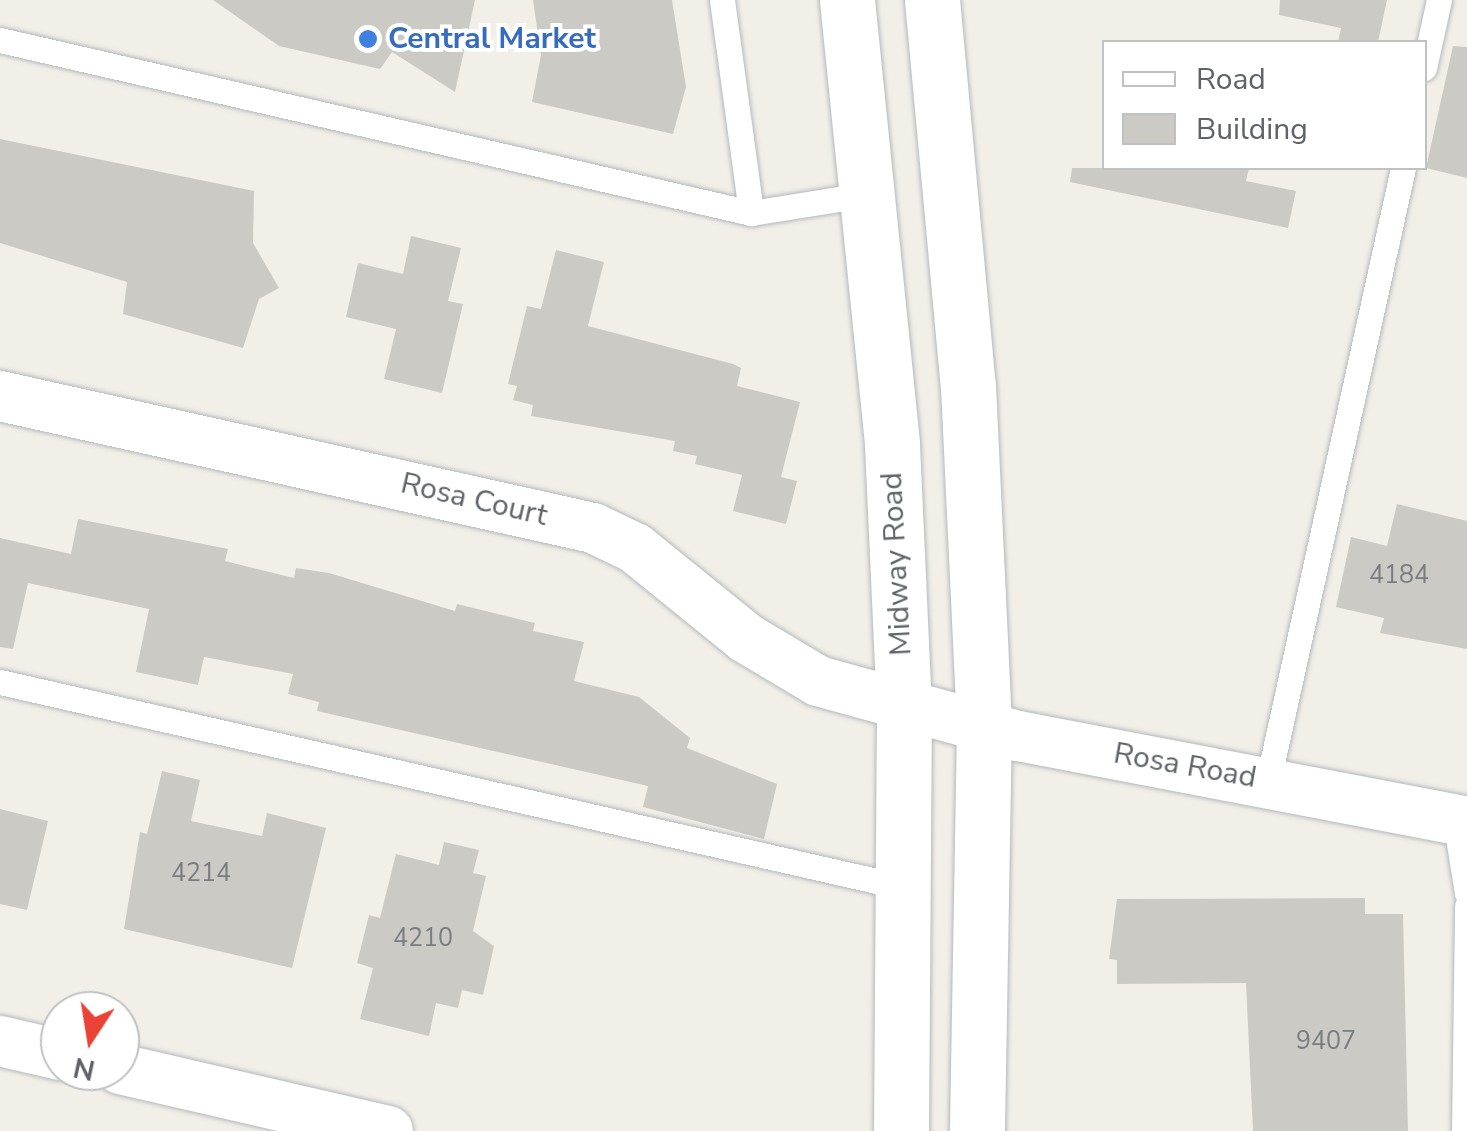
<!DOCTYPE html>
<html>
<head>
<meta charset="utf-8">
<style>
  body { margin:0 }
  #map { position:relative; width:1467px; height:1131px; overflow:hidden; background:#f1efe8; font-family:"Nunito Sans",sans-serif }
  div>[style] { position:absolute }
  .building>* { inset:0; background:#cccac5 }
  .roads { filter:drop-shadow(0 0 2px #b5b8bc) drop-shadow(0 0 2px #b5b8bc) }
  .service>* { height:25px; margin:-12.5px; padding:0 12.5px; transform-origin:12.5px; border-radius:12.5px; background:#fff }
  .minor>* { height:50px; margin:-25px; padding:0 25px; transform-origin:25px; border-radius:25px; background:#fff }
  .secondary>* { height:55px; margin:-27.5px; padding:0 27.5px; transform-origin:27.5px; border-radius:27.5px; background:#fff }
  .dots>* { width:28px; height:28px; translate:-50% -50%; box-sizing:border-box; border:5px solid #fff; border-radius:50% }
  span { translate:-50% -50%; white-space:nowrap; text-align:center; line-height:1.15; -webkit-text-stroke:8px #fff; paint-order:stroke }
  .number-label { font-size:25px; color:#7a7d7f }
  .number-label span { -webkit-text-stroke-width:0 }
  .shop-label { font-size:30px; color:#366cbe; font-weight:700 }
  .left { translate:0 -50%; text-align:left }
  .street-label { font-size:30px; color:#5f6368 }
  .legend { position:absolute; left:1102px; top:40px; width:325px; height:130px; box-sizing:border-box; background:#fff; border:2px solid #bfc1c3; margin:0; padding:12px 18px; list-style:none; font-size:30px; color:#5f6368 }
  .legend li { display:flex; align-items:center; gap:20px; height:50px }
  .legend b { width:50px; border:2px solid #bfc1c3 }
  .north { position:absolute; left:40px; top:991px; width:100px; height:100px; box-sizing:border-box; background:#fff; border:2px solid #bfc1c3; border-radius:50%; rotate:192deg; font-size:28px; font-weight:700; line-height:40px; text-align:center; color:#5f6368 }
  .north::after { content:''; display:block; margin:auto; width:35px; height:45px; background:#ea4335; clip-path:polygon(50% 0,100% 100%,50% 72%,0 100%) }
</style>
</head>
<body>
<div id="map">
  <div class="building">
    <div style="clip-path:polygon(213px 0,475px 0,455px 92px,392px 52px,380px 69px,279px 46px)"></div>
    <div style="clip-path:polygon(533px 0,672px 0,686px 87px,673px 134px,532px 102px,541px 55px)"></div>
    <div style="clip-path:polygon(1280px 0,1387px 0,1378px 42px,1338px 42px,1341px 28px,1279px 15px)"></div>
    <div style="clip-path:polygon(1453px 46px,1467px 47px,1467px 178px,1426px 168px)"></div>
    <div style="clip-path:polygon(0 139px,254px 191px,253px 243px,279px 288px,259px 299px,243px 348px,123px 314px,127px 282px,0 243px)"></div>
    <div style="clip-path:polygon(1072px 168px,1249px 168px,1246px 181px,1296px 191px,1288px 228px,1070px 182px)"></div>
    <div style="clip-path:polygon(411px 236px,461px 248px,448px 301px,463px 304px,442px 393px,384px 379px,396px 329px,346px 317px,358px 263px,403px 274px)"></div>
    <div style="clip-path:polygon(556px 250px,604px 262px,588px 326px,733px 364px,741px 368px,737px 386px,800px 402px,781px 477px,797px 481px,786px 524px,733px 511px,742px 475px,695px 464px,697px 456px,673px 451px,675px 441px,531px 416px,533px 405px,513px 400px,517px 386px,508px 384px,527px 306px,541px 309px)"></div>
    <div style="clip-path:polygon(1397px 504px,1467px 521px,1467px 649px,1380px 633px,1384px 618px,1336px 607px,1351px 537px,1387px 546px)"></div>
    <div style="clip-path:polygon(78px 519px,228px 549px,225px 561px,294px 578px,296px 568px,329px 573px,455px 611px,457px 604px,535px 623px,533px 631px,584px 642px,574px 681px,639px 697px,690px 738px,687px 748px,777px 784px,764px 839px,643px 807px,648px 786px,317px 711px,319px 702px,288px 694px,293px 674px,204px 657px,198px 685px,136px 672px,149px 609px,28px 583px,13px 649px,0 647px,0 538px,71px 554px)"></div>
    <div style="clip-path:polygon(162px 771px,200px 780px,191px 821px,262px 836px,267px 813px,326px 828px,292px 968px,124px 929px,140px 832px,147px 834px)"></div>
    <div style="clip-path:polygon(0 809px,48px 821px,27px 910px,0 904px)"></div>
    <div style="clip-path:polygon(444px 842px,479px 850px,473px 873px,486px 876px,473px 931px,494px 946px,483px 995px,462px 990px,458px 1008px,436px 1003px,429px 1036px,360px 1019px,373px 968px,357px 963px,369px 915px,380px 918px,396px 854px,439px 865px)"></div>
    <div style="clip-path:polygon(1365px 898px,1365px 914px,1403px 914px,1408px 1131px,1253px 1131px,1246px 983px,1117px 984px,1117px 960px,1109px 959px,1117px 899px)"></div>
  </div>
  <div class="roads">
    <div class="service">
      <div style="left:722px;top:0;width:215px;rotate:82.2deg"></div>
      <div style="left:0;top:40px;width:771px;rotate:12.97deg"></div>
      <div style="left:751px;top:213px;width:121px;rotate:-9.1deg"></div>
      <div style="left:1424px;top:68px;width:70px;rotate:-77.6deg"></div>
      <div style="left:0;top:682px;width:926px;rotate:12.79deg"></div>
      <div style="left:1268px;top:781px;width:628px;rotate:-77.58deg"></div>
      <div style="left:1455px;top:819px;width:75px;rotate:80.8deg"></div>
      <div style="left:1464px;top:1131px;width:225px;rotate:-89.2deg"></div>
    </div>
    <div class="minor">
      <div style="left:0;top:396px;width:608px;rotate:12.55deg"></div>
      <div style="left:593px;top:528px;width:47px;rotate:25.5deg"></div>
      <div style="left:635px;top:548px;width:143px;rotate:39deg"></div>
      <div style="left:746px;top:638px;width:84px;rotate:30.8deg"></div>
      <div style="left:818px;top:681px;width:207px;rotate:15.4deg"></div>
      <div style="left:1018px;top:736px;width:457px;rotate:10.8deg"></div>
      <div style="left:0;top:1041px;width:62px;rotate:13.1deg"></div>
      <div style="left:120px;top:1069px;width:275px;rotate:13deg"></div>
    </div>
    <div class="secondary">
      <div style="left:847px;top:0;width:447px;rotate:84.2deg"></div>
      <div style="left:892px;top:445px;width:260px;rotate:87.4deg"></div>
      <div style="left:904px;top:705px;width:426px;rotate:90.4deg"></div>
      <div style="left:932px;top:0;width:388px;rotate:84.7deg"></div>
      <div style="left:968px;top:386px;width:340px;rotate:87.3deg"></div>
      <div style="left:984px;top:726px;width:405px;rotate:91deg"></div>
    </div>
  </div>
  <div class="dots">
    <div style="left:368px;top:39px;background:#3f7fe0"></div>
  </div>
  <div class="number-label">
    <span style="left:1399px;top:575px">4184</span>
    <span style="left:201px;top:873px">4214</span>
    <span style="left:423px;top:938px">4210</span>
    <span style="left:1326px;top:1041px">9407</span>
  </div>
  <div class="shop-label">
    <span class="left" style="left:388px;top:39px">Central Market</span>
  </div>
  <div class="street-label">
    <span style="left:474px;top:500px;rotate:13deg">Rosa Court</span>
    <span style="left:897px;top:564px;rotate:-93deg">Midway Road</span>
    <span style="left:1185px;top:766px;rotate:10deg">Rosa Road</span>
  </div>
  <ul class="legend">
  <li><b style="height:12px;background:#fff"></b>Road</li>
  <li><b style="height:28px;background:#cccac5"></b>Building</li>
  </ul>
  <div class="north">N</div>
</div>
</body>
</html>
